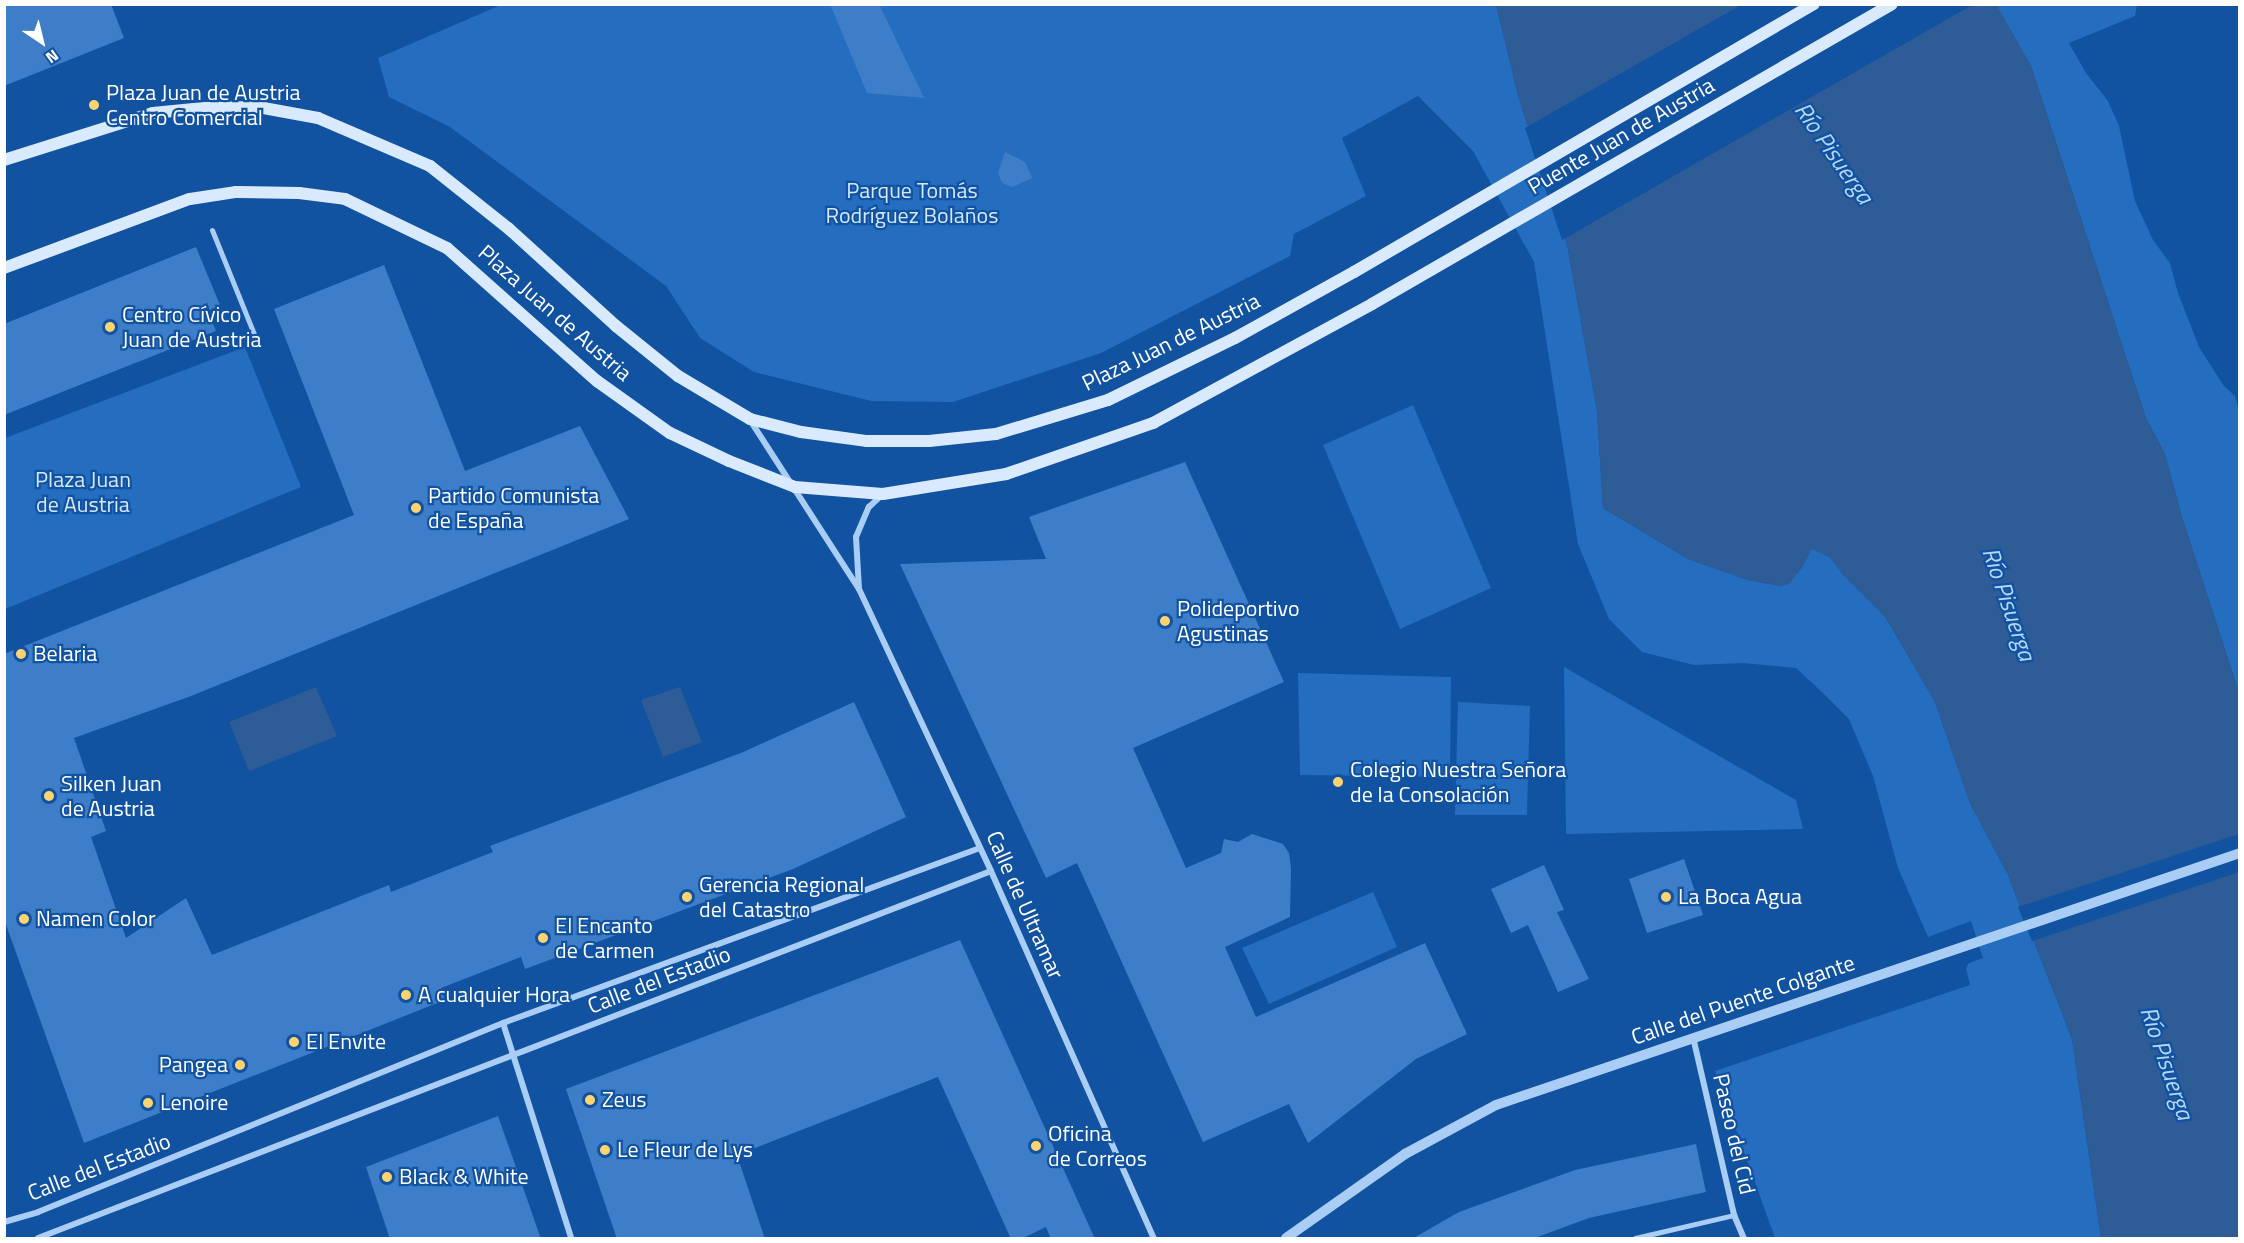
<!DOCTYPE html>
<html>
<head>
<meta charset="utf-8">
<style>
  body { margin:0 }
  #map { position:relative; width:2244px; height:1243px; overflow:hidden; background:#1152a1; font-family:"Titillium Web",sans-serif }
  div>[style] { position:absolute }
  .green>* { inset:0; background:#246dbf }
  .water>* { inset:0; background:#2d5c96 }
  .pier>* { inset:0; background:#1152a1 }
  .building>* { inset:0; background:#3e7ec9 }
  .pedestrian>* { height:5px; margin:-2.5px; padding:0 2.5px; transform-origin:2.5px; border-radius:2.5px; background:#aacdf5 }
  .minor>* { height:6px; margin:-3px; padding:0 3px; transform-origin:3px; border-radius:3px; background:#aacdf5 }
  .tertiary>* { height:10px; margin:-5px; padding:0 5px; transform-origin:5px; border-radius:5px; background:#aacdf5 }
  .secondary>* { height:12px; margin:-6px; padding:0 6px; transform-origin:6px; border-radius:6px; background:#daeafe }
  .dots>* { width:16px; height:16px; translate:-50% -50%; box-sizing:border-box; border:3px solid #1152a1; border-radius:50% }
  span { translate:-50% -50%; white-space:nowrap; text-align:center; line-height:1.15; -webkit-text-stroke:4.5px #1152a1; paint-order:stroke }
  .poi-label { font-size:22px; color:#fff }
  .left { translate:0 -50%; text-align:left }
  .right { translate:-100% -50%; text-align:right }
  .street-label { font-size:22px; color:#fff }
  .park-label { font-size:22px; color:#d3e7fe }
  .water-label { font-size:24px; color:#b7d7fb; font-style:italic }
  .frame { position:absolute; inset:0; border:6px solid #fff; pointer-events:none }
  .north { position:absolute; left:12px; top:12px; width:60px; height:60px; -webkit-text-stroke:4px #1152a1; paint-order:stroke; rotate:145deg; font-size:16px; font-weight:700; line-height:24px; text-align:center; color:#fff }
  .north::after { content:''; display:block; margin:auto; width:21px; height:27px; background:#fff; clip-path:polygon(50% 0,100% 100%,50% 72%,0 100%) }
</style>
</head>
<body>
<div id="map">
  <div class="green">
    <div style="clip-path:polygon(503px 4px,1496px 5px,1519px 99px,1567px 244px,1597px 411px,1603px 508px,1688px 559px,1748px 580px,1781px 586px,1801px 569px,1811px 548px,1830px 557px,1845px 577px,1886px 618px,1935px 702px,1970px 803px,2008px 875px,2072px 1039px,2101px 1238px,1775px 1238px,1715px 1071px,1970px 985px,1966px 968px,1969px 963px,1983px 958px,1971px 921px,1928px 937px,1898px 868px,1873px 776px,1849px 719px,1826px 696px,1796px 668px,1744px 663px,1694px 665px,1642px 652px,1609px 619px,1578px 544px,1534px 262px,1473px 151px,1418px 96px,1342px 138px,1366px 196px,1294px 234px,1290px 256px,1101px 353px,953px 402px,871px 401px,754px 372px,700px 338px,666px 286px,450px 127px,389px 97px,378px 58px)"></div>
    <div style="clip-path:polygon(1996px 5px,2137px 5px,2135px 16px,2069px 43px,2086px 73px,2108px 101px,2119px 126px,2135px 201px,2153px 240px,2170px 263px,2178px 293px,2199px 347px,2224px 386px,2235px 396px,2240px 415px,2239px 693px,2181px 514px,2165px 454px,2146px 418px,2031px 66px)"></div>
    <div style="clip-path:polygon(245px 347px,301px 487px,5px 609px,5px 438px)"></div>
    <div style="clip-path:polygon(1413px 405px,1491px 588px,1400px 629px,1323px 445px)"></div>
    <div style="clip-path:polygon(1564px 667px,1796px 800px,1803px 829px,1566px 834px)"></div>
    <div style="clip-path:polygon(1298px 673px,1451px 677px,1450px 777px,1300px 775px)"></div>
    <div style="clip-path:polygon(1458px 702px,1530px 706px,1527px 815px,1455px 815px)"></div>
    <div style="clip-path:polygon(1373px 892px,1397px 947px,1269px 1004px,1242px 948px)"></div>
  </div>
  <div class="water">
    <div style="clip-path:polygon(1996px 4px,2031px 66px,2146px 418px,2165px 454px,2181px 514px,2239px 693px,2239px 1238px,2101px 1238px,2072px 1039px,2008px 875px,1970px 803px,1935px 702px,1886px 618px,1845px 577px,1830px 557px,1812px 549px,1801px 569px,1789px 584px,1781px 586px,1748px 580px,1688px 559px,1603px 508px,1597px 411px,1567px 244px,1519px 99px,1496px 5px)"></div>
    <div style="clip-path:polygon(316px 687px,337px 736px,249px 771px,229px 722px)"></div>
    <div style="clip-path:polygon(680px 687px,702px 742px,663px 757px,641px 700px)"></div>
  </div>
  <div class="pier">
    <div style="clip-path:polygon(1741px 5px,1972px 5px,1562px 240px,1525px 128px)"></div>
    <div style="clip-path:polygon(2239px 834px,2239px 872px,2032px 941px,2018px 907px)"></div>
  </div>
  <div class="building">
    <div style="clip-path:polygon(4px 4px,111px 4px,124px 38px,4px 86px)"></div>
    <div style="clip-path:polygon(830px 4px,879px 4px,924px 98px,867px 93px)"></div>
    <div style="clip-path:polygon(1005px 152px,1025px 162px,1032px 178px,1012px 187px,1002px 183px,998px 173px)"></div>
    <div style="clip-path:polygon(196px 247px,220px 305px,208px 311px,216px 331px,4px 415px,4px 324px)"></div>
    <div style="clip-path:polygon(384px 265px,465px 471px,580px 426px,629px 519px,191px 696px,74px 738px,106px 831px,91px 837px,126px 938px,186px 898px,212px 955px,389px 885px,391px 892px,493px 852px,490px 846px,741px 753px,854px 702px,906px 817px,793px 869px,525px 969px,521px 957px,441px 988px,445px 1000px,84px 1143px,4px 919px,4px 654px,354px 515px,274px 309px)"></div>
    <div style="clip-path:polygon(1185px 462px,1284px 682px,1133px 748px,1186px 868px,1221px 853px,1224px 839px,1238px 842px,1252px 834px,1283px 844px,1289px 853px,1291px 868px,1290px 917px,1225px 947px,1256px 1017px,1425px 943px,1467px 1034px,1416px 1059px,1308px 1143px,1289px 1104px,1203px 1142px,1077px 863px,1046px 878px,900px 564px,1046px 559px,1029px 517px)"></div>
    <div style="clip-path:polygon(1684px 859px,1703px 915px,1647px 933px,1629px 879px)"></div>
    <div style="clip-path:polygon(1544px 865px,1564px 910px,1557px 912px,1589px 979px,1558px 992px,1528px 925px,1511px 933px,1491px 889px)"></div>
    <div style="clip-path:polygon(960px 940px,1095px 1239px,1051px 1239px,1046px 1227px,1021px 1239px,1011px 1239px,938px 1077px,737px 1155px,765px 1239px,617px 1239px,566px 1089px)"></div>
    <div style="clip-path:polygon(498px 1116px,541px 1239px,390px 1239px,366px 1167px)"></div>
    <div style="clip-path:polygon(1696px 1144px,1706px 1192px,1589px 1218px,1532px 1239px,1412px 1239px,1459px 1212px,1575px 1170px)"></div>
  </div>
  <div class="pedestrian">
    <div style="left:212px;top:230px;width:112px;rotate:68deg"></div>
    <div style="left:1635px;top:1238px;width:102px;rotate:-13.1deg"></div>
  </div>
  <div class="minor">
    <div style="left:750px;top:420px;width:201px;rotate:57.2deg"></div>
    <div style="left:859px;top:589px;width:311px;rotate:64.9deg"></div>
    <div style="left:991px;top:871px;width:402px;rotate:66.1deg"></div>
    <div style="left:859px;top:589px;width:52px;rotate:-93.3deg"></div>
    <div style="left:856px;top:537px;width:33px;rotate:-67deg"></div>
    <div style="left:869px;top:507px;width:16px;rotate:-43deg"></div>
    <div style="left:503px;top:1023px;width:225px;rotate:72.4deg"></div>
    <div style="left:1693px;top:1037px;width:183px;rotate:77deg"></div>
    <div style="left:1734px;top:1215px;width:25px;rotate:67deg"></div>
    <div style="left:4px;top:1222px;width:35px;rotate:-16deg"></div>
    <div style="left:38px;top:1212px;width:502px;rotate:-22.12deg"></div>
    <div style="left:503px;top:1023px;width:508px;rotate:-20.15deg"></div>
    <div style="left:38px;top:1238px;width:1021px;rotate:-21.06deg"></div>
  </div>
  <div class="tertiary">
    <div style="left:1286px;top:1238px;width:146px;rotate:-35.2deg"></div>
    <div style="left:1405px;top:1154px;width:103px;rotate:-28.3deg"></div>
    <div style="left:1496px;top:1105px;width:786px;rotate:-18.71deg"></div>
  </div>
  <div class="secondary">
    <div style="left:4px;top:160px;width:156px;rotate:-17.5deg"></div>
    <div style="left:153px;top:113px;width:51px;rotate:-5.6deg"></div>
    <div style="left:204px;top:108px;width:54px;rotate:-1.1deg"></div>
    <div style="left:258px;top:107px;width:61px;rotate:10.4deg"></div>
    <div style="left:318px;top:118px;width:122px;rotate:23.2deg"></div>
    <div style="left:430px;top:166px;width:100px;rotate:38.5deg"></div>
    <div style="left:508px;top:228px;width:146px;rotate:42.2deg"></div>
    <div style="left:616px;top:326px;width:80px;rotate:38.9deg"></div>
    <div style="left:678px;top:376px;width:84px;rotate:30.8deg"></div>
    <div style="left:750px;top:419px;width:53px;rotate:14.3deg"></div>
    <div style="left:801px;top:432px;width:67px;rotate:7.8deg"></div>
    <div style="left:867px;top:441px;width:62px"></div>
    <div style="left:929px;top:441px;width:67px;rotate:-6deg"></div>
    <div style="left:996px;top:434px;width:117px;rotate:-16.9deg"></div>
    <div style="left:1108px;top:400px;width:141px;rotate:-26deg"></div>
    <div style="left:1235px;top:338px;width:136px;rotate:-29deg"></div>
    <div style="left:1354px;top:272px;width:532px;rotate:-30.23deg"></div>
    <div style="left:4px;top:268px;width:198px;rotate:-20.4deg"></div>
    <div style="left:190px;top:199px;width:47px;rotate:-8.7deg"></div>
    <div style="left:236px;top:192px;width:63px;rotate:0.9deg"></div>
    <div style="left:299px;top:193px;width:46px;rotate:7.4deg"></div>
    <div style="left:345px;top:199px;width:113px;rotate:25.7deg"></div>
    <div style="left:447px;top:248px;width:200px;rotate:41.6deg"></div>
    <div style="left:597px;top:381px;width:90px;rotate:35.5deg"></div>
    <div style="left:670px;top:433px;width:65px;rotate:25.4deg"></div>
    <div style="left:729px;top:461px;width:71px;rotate:21.5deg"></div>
    <div style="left:795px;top:487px;width:88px;rotate:4.5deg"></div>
    <div style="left:883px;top:494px;width:125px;rotate:-9.2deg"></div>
    <div style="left:1006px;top:474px;width:156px;rotate:-19.1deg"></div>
    <div style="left:1153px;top:423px;width:249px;rotate:-28.5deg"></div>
    <div style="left:1372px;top:304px;width:600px;rotate:-29.98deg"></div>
  </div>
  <div class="dots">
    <div style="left:94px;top:105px;background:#ffd36e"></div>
    <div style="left:110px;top:327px;background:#ffd36e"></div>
    <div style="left:416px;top:508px;background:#ffd36e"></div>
    <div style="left:1165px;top:621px;background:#ffd36e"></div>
    <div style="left:21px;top:654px;background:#ffd36e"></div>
    <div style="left:1338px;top:782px;background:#ffd36e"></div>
    <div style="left:49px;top:796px;background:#ffd36e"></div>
    <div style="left:687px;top:897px;background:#ffd36e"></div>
    <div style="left:1666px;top:897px;background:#ffd36e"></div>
    <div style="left:24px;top:919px;background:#ffd36e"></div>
    <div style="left:543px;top:938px;background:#ffd36e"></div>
    <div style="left:406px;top:995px;background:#ffd36e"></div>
    <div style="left:294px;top:1042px;background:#ffd36e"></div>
    <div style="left:240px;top:1065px;background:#ffd36e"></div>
    <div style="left:590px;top:1100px;background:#ffd36e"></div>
    <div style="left:148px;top:1103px;background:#ffd36e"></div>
    <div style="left:1036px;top:1146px;background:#ffd36e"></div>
    <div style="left:605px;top:1150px;background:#ffd36e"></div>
    <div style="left:387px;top:1177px;background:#ffd36e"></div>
  </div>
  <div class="poi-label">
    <span class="left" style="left:106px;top:105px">Plaza Juan de Austria<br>Centro Comercial</span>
    <span class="left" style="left:122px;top:327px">Centro Cívico<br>Juan de Austria</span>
    <span class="left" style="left:428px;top:508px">Partido Comunista<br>de España</span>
    <span class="left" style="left:1177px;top:621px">Polideportivo<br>Agustinas</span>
    <span class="left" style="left:33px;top:654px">Belaria</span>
    <span class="left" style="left:1350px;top:782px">Colegio Nuestra Señora<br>de la Consolación</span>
    <span class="left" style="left:61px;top:796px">Silken Juan<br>de Austria</span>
    <span class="left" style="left:699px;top:897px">Gerencia Regional<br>del Catastro</span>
    <span class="left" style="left:1678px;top:897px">La Boca Agua</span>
    <span class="left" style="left:36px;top:919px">Namen Color</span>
    <span class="left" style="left:555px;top:938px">El Encanto<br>de Carmen</span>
    <span class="left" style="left:418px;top:995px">A cualquier Hora</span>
    <span class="left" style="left:306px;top:1042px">El Envite</span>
    <span class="right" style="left:228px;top:1065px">Pangea</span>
    <span class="left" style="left:602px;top:1100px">Zeus</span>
    <span class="left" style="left:160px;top:1103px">Lenoire</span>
    <span class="left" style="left:1048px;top:1146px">Oficina<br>de Correos</span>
    <span class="left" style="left:617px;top:1150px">Le Fleur de Lys</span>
    <span class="left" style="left:399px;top:1177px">Black &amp; White</span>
  </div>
  <div class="street-label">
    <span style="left:1621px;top:136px;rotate:-30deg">Puente Juan de Austria</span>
    <span style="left:555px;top:313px;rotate:41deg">Plaza Juan de Austria</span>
    <span style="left:1171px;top:342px;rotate:-26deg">Plaza Juan de Austria</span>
    <span style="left:1025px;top:905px;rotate:66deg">Calle de Ultramar</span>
    <span style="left:659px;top:980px;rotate:-21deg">Calle del Estadio</span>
    <span style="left:1743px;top:1000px;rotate:-19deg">Calle del Puente Colgante</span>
    <span style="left:1734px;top:1134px;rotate:77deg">Paseo del Cid</span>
    <span style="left:99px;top:1167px;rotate:-21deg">Calle del Estadio</span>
  </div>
  <div class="park-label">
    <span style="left:912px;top:203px">Parque Tomás<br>Rodríguez Bolaños</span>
    <span style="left:83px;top:492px">Plaza Juan<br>de Austria</span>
  </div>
  <div class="water-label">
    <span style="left:1834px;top:153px;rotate:55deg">Río Pisuerga</span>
    <span style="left:2009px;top:604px;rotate:71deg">Río Pisuerga</span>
    <span style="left:2167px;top:1063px;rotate:71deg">Río Pisuerga</span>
  </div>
  <div class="frame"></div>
  <div class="north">N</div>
</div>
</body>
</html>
